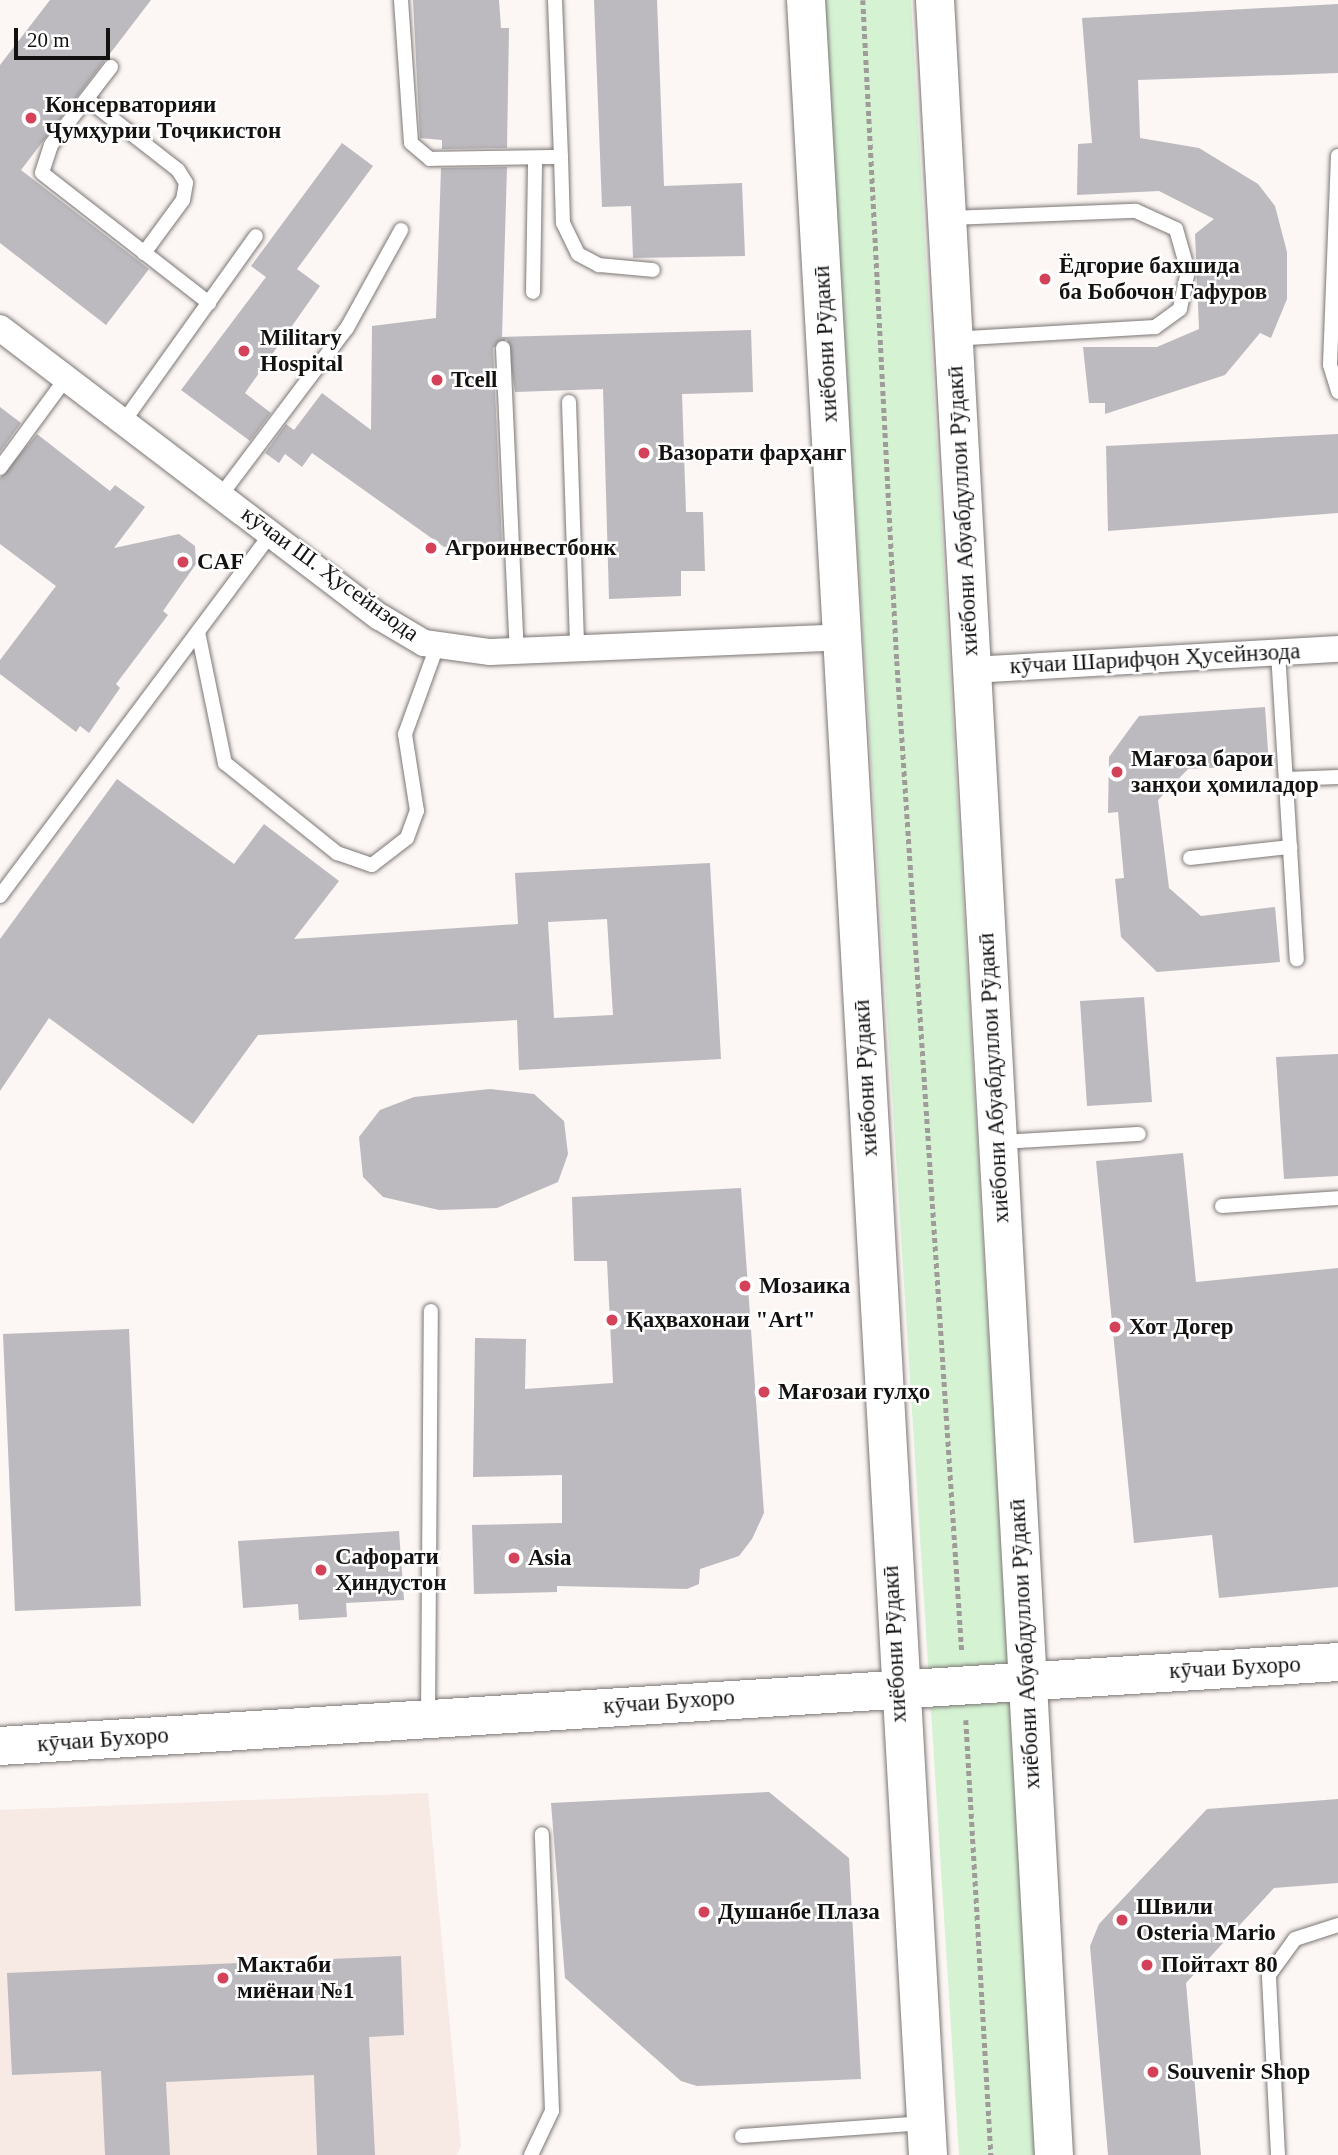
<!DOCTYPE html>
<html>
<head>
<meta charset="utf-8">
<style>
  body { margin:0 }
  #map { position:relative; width:1338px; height:2155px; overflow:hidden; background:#fcf6f4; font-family:"Times New Roman",serif }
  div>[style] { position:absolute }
  .built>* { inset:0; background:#f7e9e4 }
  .green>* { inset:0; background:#d5f3d3 }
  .building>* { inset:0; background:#bcbabe }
  .path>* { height:4.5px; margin-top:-2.25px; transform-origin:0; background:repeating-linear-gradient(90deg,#9f9b99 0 5px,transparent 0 8.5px) }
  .roads { filter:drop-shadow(0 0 2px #7c7775) drop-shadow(0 0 2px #7c7775) }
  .lane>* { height:14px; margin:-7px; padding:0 7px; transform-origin:7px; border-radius:7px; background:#fff }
  .street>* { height:26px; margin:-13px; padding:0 13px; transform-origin:13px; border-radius:13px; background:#fff }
  .secondary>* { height:38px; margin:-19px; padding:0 19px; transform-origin:19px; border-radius:19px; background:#fff }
  .highway>* { height:38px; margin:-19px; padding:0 19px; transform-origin:19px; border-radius:19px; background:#fff }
  .dots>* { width:19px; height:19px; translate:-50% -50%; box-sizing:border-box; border:4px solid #fff; border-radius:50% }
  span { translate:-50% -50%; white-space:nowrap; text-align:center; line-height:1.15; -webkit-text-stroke:5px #fff; paint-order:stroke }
  .poi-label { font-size:23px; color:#141211; font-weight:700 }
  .left { translate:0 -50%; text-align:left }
  .street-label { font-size:23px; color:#141211 }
  .scale { position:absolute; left:14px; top:28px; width:96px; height:32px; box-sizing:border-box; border:4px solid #141211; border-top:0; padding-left:9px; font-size:21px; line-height:24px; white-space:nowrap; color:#141211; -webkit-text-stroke:5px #fff; paint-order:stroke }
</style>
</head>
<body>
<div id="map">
  <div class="built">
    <div style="clip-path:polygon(428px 1793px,461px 2146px,456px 2155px,0 2155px,0 1810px)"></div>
  </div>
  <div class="green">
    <div style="clip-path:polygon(823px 0,911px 0,1036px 2155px,959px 2155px)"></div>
  </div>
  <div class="building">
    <div style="clip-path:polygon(50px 0,151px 0,21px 170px,149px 269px,106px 325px,0 243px,0 65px)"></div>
    <div style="clip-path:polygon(413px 0,499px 0,501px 28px,509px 28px,507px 148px,442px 149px,442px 140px,420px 138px)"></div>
    <div style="clip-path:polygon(594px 0,657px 0,664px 186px,742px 183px,745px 256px,633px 258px,631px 206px,602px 207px)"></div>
    <div style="clip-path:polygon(1338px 4px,1338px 73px,1138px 80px,1140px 138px,1199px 148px,1258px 184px,1275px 206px,1287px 252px,1287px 299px,1271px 338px,1260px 333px,1225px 375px,1105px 414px,1105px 403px,1089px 403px,1083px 347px,1157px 347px,1199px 329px,1195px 234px,1214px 219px,1159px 191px,1077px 195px,1078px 144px,1092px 143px,1082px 18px)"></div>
    <div style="clip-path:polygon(342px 143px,373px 166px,297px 269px,320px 286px,245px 393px,271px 413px,250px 441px,181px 390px,266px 277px,251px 266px)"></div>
    <div style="clip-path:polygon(507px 167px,502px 337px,751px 330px,753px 392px,682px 394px,686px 512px,703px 512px,705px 571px,681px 571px,681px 596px,609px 599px,603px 389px,515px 392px,507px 339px,493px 348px,502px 544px,444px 547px,312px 453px,302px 467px,285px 454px,279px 463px,265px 453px,286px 424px,294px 430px,322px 393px,371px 430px,372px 326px,436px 318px,441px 168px)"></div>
    <div style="clip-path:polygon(0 407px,21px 423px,0 452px)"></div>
    <div style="clip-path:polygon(37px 434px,110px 491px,115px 485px,145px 507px,114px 548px,179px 534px,195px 546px,196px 564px,163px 611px,168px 615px,116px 684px,120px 688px,89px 733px,80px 726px,76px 732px,0 674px,0 660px,56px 586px,0 544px,0 478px)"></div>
    <div style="clip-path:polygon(1338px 434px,1338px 513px,1108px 531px,1106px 446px)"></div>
    <div style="clip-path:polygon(1265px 707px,1269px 765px,1188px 769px,1158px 800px,1169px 888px,1201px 916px,1275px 907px,1280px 962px,1157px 972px,1121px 937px,1115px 879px,1124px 878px,1118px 812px,1108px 813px,1109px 757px,1139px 716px)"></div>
    <div style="clip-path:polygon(evenodd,117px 779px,234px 864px,264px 824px,339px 881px,294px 939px,518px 924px,515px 873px,710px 863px,721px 1059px,519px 1070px,517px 1020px,258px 1035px,193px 1124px,49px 1018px,0 1091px,0 939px,117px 779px,607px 919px,613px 1015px,554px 1018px,548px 922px,607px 919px)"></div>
    <div style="clip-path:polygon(1144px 997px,1152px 1102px,1087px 1106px,1080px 1001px)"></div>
    <div style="clip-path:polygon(1338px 1054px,1338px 1176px,1284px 1179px,1276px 1057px)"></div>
    <div style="clip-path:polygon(490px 1089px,534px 1094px,564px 1121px,568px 1154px,558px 1182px,497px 1208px,439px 1210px,383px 1197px,363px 1177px,359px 1137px,380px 1110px,414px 1097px)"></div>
    <div style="clip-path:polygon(1183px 1153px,1196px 1282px,1338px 1268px,1338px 1587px,1219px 1598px,1212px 1535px,1134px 1543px,1096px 1161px)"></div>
    <div style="clip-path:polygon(741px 1188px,764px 1513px,752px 1539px,739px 1556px,700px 1569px,699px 1584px,687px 1589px,557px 1586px,557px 1592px,474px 1594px,472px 1525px,562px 1523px,562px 1475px,473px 1477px,475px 1338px,526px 1339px,525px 1389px,613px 1383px,607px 1261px,574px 1261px,572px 1197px)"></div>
    <div style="clip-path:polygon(129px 1329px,141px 1606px,15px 1611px,3px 1334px)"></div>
    <div style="clip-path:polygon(399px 1531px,404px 1600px,346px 1603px,347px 1617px,299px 1620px,298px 1604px,243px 1608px,238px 1541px)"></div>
    <div style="clip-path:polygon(769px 1792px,849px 1858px,861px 2079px,697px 2086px,681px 2081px,565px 1978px,551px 1803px)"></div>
    <div style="clip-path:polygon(1338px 1799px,1338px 1883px,1274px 1888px,1186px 1983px,1201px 2155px,1108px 2155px,1090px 1946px,1099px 1924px,1207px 1809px)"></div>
    <div style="clip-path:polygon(401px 1956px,404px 2035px,369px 2037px,375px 2155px,317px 2155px,314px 2075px,166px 2082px,170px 2155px,105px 2155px,101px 2071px,12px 2075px,7px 1973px)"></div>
  </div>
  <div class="path">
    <div style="left:863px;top:0;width:662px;rotate:87.06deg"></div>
    <div style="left:897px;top:661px;width:993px;rotate:86.25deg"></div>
    <div style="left:966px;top:1720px;width:436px;rotate:86.7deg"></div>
  </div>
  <div class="roads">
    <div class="lane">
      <div style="left:401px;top:0;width:143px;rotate:86deg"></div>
      <div style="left:411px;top:143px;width:25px;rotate:40deg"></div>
      <div style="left:430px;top:159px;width:131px;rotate:-0.9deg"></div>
      <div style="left:561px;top:157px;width:157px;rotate:-92.2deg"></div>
      <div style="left:111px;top:67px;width:98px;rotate:127.6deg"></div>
      <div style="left:51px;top:145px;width:29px;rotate:108deg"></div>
      <div style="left:42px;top:173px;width:212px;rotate:37.9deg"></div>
      <div style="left:87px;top:99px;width:115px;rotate:38deg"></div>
      <div style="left:178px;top:170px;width:15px;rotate:58deg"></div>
      <div style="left:186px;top:183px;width:17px;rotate:100deg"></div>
      <div style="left:183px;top:200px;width:66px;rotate:126.3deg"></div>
      <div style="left:1338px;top:156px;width:209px;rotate:92.2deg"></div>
      <div style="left:1330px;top:365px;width:28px;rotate:73deg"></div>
      <div style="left:561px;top:157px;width:66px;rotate:88.3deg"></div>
      <div style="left:563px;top:223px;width:34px;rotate:64deg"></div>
      <div style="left:578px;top:254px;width:24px;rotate:28deg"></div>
      <div style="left:599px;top:265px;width:54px;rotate:5.3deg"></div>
      <div style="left:950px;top:218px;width:186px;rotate:-2.2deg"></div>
      <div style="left:1136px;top:211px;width:44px;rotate:24.2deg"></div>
      <div style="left:1176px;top:229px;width:44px;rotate:74.1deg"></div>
      <div style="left:1188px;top:271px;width:39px;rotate:102deg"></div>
      <div style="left:1180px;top:309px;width:31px;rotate:144deg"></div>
      <div style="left:1155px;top:327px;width:200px;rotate:176.6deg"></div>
      <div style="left:533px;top:292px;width:134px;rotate:-89.1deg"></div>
      <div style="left:503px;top:348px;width:303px;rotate:87.4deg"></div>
      <div style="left:569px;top:402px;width:247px;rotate:88.1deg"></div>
      <div style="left:124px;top:421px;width:227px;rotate:-54.5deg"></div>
      <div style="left:0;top:468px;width:112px;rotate:-53.7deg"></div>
      <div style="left:221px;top:495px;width:209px;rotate:-53deg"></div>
      <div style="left:347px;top:328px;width:112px;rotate:-61.1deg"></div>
      <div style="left:198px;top:632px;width:134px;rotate:78.4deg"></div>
      <div style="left:225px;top:763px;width:144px;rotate:38.8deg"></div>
      <div style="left:337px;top:853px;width:37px;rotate:19deg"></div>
      <div style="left:372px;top:865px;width:44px;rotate:-37.6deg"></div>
      <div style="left:407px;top:838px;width:29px;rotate:-70deg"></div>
      <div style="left:417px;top:811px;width:78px;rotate:-98.9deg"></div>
      <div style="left:405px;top:734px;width:94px;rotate:-70deg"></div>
      <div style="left:1278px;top:652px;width:308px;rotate:86.5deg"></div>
      <div style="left:1286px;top:779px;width:52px;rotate:-2.2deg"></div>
      <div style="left:1190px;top:858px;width:101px;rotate:-6.3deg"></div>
      <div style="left:0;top:896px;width:454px;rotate:-53.2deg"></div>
      <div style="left:1000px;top:1142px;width:139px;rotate:-3.3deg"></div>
      <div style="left:1222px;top:1206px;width:116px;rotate:-3.9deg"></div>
      <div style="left:428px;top:1716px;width:405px;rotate:-89.6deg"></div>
      <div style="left:742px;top:2136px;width:183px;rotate:-4.1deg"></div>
      <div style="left:531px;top:2155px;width:49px;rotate:-64.5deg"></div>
      <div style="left:552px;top:2111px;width:277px;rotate:-92.1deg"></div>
      <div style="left:1278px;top:2155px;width:180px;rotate:-92.9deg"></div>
      <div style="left:1269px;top:1975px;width:44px;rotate:-54.2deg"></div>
      <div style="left:1295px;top:1939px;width:45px;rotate:-18deg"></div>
    </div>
    <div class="street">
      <div style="left:0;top:328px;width:477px;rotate:37.3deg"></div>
      <div style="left:380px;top:617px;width:51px;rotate:30.6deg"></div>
      <div style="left:424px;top:643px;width:67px;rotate:7.8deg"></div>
      <div style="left:490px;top:652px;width:353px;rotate:-2.4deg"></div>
      <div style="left:972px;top:670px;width:367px;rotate:-3.3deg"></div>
    </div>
    <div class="secondary">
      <div style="left:0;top:1746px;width:1341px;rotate:-3.59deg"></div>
    </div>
    <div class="highway">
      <div style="left:806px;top:0;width:2158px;rotate:86.76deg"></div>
      <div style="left:935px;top:0;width:2158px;rotate:86.84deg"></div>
    </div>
  </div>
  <div class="dots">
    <div style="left:31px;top:118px;background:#d34258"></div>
    <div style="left:1045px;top:279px;background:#d34258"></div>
    <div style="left:244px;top:351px;background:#d34258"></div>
    <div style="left:437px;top:380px;background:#d34258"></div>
    <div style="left:644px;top:453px;background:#d34258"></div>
    <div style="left:431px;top:548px;background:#d34258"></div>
    <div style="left:183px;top:562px;background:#d34258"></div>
    <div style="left:1117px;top:772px;background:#d34258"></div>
    <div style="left:745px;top:1286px;background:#d34258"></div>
    <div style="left:612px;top:1320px;background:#d34258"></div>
    <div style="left:1115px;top:1327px;background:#d34258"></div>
    <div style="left:764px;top:1392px;background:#d34258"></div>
    <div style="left:514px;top:1558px;background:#d34258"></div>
    <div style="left:321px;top:1570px;background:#d34258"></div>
    <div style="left:704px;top:1912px;background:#d34258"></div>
    <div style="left:1122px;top:1920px;background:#d34258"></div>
    <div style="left:1147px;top:1965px;background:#d34258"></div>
    <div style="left:223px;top:1978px;background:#d34258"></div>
    <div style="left:1153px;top:2072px;background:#d34258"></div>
  </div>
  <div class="poi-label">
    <span class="left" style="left:45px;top:118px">Консерваторияи<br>Ҷумҳурии Тоҷикистон</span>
    <span class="left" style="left:1059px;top:279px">Ёдгорие бахшида<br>ба Бобочон Гафуров</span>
    <span class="left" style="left:260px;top:351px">Military<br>Hospital</span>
    <span class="left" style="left:451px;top:380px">Tcell</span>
    <span class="left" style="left:658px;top:453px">Вазорати фарҳанг</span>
    <span class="left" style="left:445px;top:548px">Агроинвестбонк</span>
    <span class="left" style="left:197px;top:562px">CAF</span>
    <span class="left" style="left:1131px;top:772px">Мағоза барои<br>занҳои ҳомиладор</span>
    <span class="left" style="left:759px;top:1286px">Мозаика</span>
    <span class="left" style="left:626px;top:1320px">Қаҳвахонаи "Art"</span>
    <span class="left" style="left:1129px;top:1327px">Хот Догер</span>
    <span class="left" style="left:778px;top:1392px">Мағозаи гулҳо</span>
    <span class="left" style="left:335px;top:1570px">Сафорати<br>Ҳиндустон</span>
    <span class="left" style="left:528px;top:1558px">Asia</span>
    <span class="left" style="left:1136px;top:1920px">Швили<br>Osteria Mario</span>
    <span class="left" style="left:718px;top:1912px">Душанбе Плаза</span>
    <span class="left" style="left:237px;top:1978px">Мактаби<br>миёнаи №1</span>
    <span class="left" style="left:1161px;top:1965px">Пойтахт 80</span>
    <span class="left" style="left:1167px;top:2072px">Souvenir Shop</span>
  </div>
  <div class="street-label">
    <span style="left:826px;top:344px;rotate:-93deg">хиёбони Рӯдакӣ</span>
    <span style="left:963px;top:511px;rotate:-93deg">хиёбони Абуабдуллои Рӯдакӣ</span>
    <span style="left:330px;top:574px;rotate:36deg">кӯчаи Ш. Ҳусейнзода</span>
    <span style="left:1155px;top:659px;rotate:-3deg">кӯчаи Шарифҷон Ҳусейнзода</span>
    <span style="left:866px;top:1078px;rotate:-93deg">хиёбони Рӯдакӣ</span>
    <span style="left:994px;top:1078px;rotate:-93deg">хиёбони Абуабдуллои Рӯдакӣ</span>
    <span style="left:895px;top:1644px;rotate:-93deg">хиёбони Рӯдакӣ</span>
    <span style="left:1025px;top:1644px;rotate:-93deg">хиёбони Абуабдуллои Рӯдакӣ</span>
    <span style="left:1235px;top:1668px;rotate:-3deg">кӯчаи Бухоро</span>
    <span style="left:669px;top:1702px;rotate:-4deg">кӯчаи Бухоро</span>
    <span style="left:103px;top:1740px;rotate:-4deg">кӯчаи Бухоро</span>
  </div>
  <div class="scale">20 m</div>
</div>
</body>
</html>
